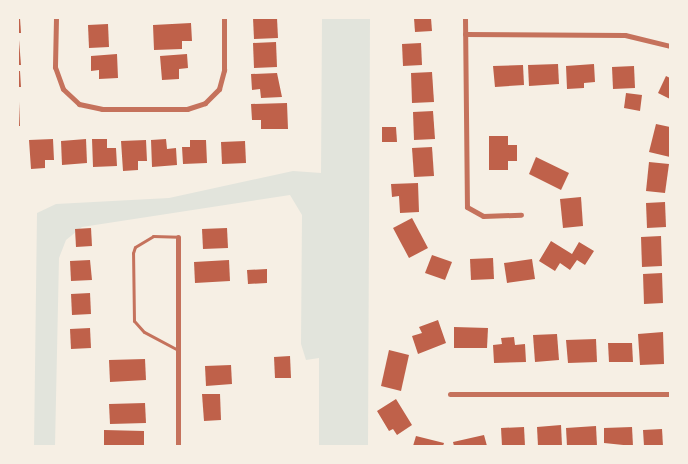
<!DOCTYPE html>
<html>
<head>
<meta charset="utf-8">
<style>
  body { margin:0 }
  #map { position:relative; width:688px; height:464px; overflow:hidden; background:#f6efe4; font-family:Inter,sans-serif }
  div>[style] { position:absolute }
  .green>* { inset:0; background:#e2e4dc }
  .building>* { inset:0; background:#bf614a }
  .service>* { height:3px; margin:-1.5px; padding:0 1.5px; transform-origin:1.5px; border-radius:1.5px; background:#c5725c }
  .minor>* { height:5px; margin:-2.5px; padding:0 2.5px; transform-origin:2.5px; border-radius:2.5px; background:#c5725c }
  span { translate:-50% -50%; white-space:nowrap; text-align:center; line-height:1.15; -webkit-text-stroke:5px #f6efe4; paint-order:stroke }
  .frame { position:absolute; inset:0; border:19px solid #f6efe4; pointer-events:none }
</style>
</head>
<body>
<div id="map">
  <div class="green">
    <div style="clip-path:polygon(322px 18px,370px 18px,368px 446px,319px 446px,319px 358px,306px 360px,301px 344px,302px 215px,290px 195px,82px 227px,66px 240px,59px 258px,55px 446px,34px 446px,37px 213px,56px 204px,169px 198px,293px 171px,321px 173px)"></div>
  </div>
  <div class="building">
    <div style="clip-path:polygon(18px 18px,20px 18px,21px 33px,18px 33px)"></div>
    <div style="clip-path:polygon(253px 18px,277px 18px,278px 38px,254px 39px)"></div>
    <div style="clip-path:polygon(414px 18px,431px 18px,432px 31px,415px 32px)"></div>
    <div style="clip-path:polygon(191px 23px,192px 41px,182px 41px,182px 49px,154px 50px,153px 25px)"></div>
    <div style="clip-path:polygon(108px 24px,109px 47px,89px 48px,88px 25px)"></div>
    <div style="clip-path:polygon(18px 40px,19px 40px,21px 65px,18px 65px)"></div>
    <div style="clip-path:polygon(276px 42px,277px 67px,254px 68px,253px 43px)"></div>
    <div style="clip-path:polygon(421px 43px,422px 65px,403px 66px,402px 44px)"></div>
    <div style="clip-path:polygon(117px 54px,118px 78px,99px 79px,99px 70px,91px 71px,91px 56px)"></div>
    <div style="clip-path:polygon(187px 54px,188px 68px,179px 69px,179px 79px,162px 80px,160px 56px)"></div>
    <div style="clip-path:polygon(558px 64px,559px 84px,529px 86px,528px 65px)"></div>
    <div style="clip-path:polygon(594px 64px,595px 82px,584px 83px,584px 88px,567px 89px,566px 66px)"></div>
    <div style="clip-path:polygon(523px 65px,524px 85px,495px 87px,493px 66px)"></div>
    <div style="clip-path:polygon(634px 66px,635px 88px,613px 89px,612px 67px)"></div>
    <div style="clip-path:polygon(18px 71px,20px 71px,21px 87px,18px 87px)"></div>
    <div style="clip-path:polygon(432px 72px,434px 102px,412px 103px,411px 73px)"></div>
    <div style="clip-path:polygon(277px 73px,282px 97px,261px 98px,260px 89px,252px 90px,251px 74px)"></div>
    <div style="clip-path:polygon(666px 76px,670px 78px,670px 99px,658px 93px)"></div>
    <div style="clip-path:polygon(626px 93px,642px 95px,640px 111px,624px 108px)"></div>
    <div style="clip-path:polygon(18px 102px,19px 102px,20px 126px,18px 126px)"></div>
    <div style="clip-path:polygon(287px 103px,288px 129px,261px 129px,261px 120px,252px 120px,251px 104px)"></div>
    <div style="clip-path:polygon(433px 111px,435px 139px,414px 140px,413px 112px)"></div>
    <div style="clip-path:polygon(656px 124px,670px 127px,670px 157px,649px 152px)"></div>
    <div style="clip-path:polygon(382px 127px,396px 127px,397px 142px,382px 142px)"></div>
    <div style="clip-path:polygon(489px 136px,508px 136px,508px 145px,517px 145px,517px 161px,508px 161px,508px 170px,489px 170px)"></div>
    <div style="clip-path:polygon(53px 139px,54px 160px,45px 160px,45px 168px,31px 169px,29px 140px)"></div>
    <div style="clip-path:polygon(86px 139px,87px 163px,62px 165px,61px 141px)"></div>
    <div style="clip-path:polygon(92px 139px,107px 139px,107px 148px,116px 148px,117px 166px,93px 167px)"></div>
    <div style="clip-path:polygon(166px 139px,167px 149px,176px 148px,177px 165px,152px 167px,151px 140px)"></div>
    <div style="clip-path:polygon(146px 140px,147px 161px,138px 161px,138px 170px,123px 171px,121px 141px)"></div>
    <div style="clip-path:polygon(190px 140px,206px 140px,207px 163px,183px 164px,182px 147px,190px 147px)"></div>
    <div style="clip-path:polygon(245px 141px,246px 163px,222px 164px,221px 142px)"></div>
    <div style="clip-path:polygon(432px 147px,434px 176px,414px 177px,412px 148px)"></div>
    <div style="clip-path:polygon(536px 157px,569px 173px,561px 190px,529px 174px)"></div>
    <div style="clip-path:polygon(649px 162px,669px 164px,665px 193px,646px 191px)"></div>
    <div style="clip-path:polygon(418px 183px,419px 212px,400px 213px,399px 196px,392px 197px,391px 184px)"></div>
    <div style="clip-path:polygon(581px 197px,583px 226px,563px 228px,560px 199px)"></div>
    <div style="clip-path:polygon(665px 202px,666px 227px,647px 228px,646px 203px)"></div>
    <div style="clip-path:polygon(412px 218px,428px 248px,409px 258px,393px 228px)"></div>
    <div style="clip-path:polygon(91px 228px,92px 246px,76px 247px,75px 229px)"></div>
    <div style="clip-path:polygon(227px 228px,228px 248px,203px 249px,202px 229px)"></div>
    <div style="clip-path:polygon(661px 236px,662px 266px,642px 267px,641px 237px)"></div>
    <div style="clip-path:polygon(551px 241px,572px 254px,579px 242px,594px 251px,585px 265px,577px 260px,570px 270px,560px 263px,555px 271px,539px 261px)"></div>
    <div style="clip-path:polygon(432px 255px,452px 262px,445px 280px,425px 273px)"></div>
    <div style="clip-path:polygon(493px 258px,494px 279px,471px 280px,470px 259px)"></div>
    <div style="clip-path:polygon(532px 259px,535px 279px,507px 283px,504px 263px)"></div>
    <div style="clip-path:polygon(90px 260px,92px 280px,71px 281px,70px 261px)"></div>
    <div style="clip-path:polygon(229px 260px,230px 281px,195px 283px,194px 262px)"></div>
    <div style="clip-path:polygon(267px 269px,267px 283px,248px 284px,247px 270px)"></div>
    <div style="clip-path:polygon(662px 273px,663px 303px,644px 304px,643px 274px)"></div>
    <div style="clip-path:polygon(90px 293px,91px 314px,72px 315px,71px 294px)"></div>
    <div style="clip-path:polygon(438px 320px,446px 343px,418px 354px,412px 336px,422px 333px,419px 327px)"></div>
    <div style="clip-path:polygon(454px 327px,488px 328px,487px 348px,454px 348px)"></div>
    <div style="clip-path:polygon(90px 328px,91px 348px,71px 349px,70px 329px)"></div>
    <div style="clip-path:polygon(663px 332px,664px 364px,640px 365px,638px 334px)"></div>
    <div style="clip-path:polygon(557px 334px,559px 360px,535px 362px,533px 335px)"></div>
    <div style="clip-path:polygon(514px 337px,515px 345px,525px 344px,526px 362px,494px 363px,493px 345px,502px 344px,501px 338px)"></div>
    <div style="clip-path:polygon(596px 339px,597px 362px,568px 363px,566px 340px)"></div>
    <div style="clip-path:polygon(608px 343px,632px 343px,633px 362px,609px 362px)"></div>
    <div style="clip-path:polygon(389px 350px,409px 355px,401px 391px,381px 386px)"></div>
    <div style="clip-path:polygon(290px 356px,291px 378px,275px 378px,274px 357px)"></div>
    <div style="clip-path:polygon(145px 359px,146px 380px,110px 382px,109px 360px)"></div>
    <div style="clip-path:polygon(231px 365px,232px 384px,206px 386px,205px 366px)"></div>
    <div style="clip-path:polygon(202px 394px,220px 394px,221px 420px,204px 421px)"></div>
    <div style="clip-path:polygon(396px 399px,412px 425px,397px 435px,393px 429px,389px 431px,377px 411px)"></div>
    <div style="clip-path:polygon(145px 403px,146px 423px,110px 424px,109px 404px)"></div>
    <div style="clip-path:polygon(561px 425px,562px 446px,538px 446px,537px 427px)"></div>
    <div style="clip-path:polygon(596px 426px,597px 446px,567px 446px,566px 428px)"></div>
    <div style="clip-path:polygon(524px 427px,525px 446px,502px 446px,501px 428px)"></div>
    <div style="clip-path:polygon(632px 427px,633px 446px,604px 443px,604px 428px)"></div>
    <div style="clip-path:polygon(662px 429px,663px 446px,644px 446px,643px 430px)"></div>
    <div style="clip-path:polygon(104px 430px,144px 431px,144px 446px,104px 446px)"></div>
    <div style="clip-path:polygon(484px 435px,487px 446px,454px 446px,453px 442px)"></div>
    <div style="clip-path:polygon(416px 436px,444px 443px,443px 446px,413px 446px)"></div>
  </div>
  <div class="service">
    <div style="left:178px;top:350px;width:38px;rotate:-152deg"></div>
    <div style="left:144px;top:332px;width:15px;rotate:-132deg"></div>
    <div style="left:134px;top:321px;width:68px;rotate:-90.8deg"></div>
    <div style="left:133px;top:253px;width:6px;rotate:-72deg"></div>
    <div style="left:135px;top:247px;width:21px;rotate:-31deg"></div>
    <div style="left:153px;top:236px;width:25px;rotate:2deg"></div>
  </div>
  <div class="minor">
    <div style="left:56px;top:18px;width:49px;rotate:91.2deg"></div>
    <div style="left:55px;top:67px;width:23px;rotate:70deg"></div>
    <div style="left:63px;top:89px;width:22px;rotate:43deg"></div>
    <div style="left:79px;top:104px;width:24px;rotate:12deg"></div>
    <div style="left:102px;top:109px;width:85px"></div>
    <div style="left:187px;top:109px;width:19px;rotate:-18deg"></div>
    <div style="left:205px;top:103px;width:20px;rotate:-45deg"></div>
    <div style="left:219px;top:89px;width:20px;rotate:-75deg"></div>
    <div style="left:224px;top:70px;width:52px;rotate:-90deg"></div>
    <div style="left:465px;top:18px;width:189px;rotate:89.4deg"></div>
    <div style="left:467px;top:207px;width:18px;rotate:29deg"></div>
    <div style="left:483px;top:216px;width:38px;rotate:-2deg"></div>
    <div style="left:465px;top:34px;width:160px;rotate:0.4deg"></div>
    <div style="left:625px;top:35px;width:46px;rotate:13.7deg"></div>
    <div style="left:450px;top:394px;width:220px"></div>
    <div style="left:178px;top:446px;width:209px;rotate:-90deg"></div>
  </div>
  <div class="frame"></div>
</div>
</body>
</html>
